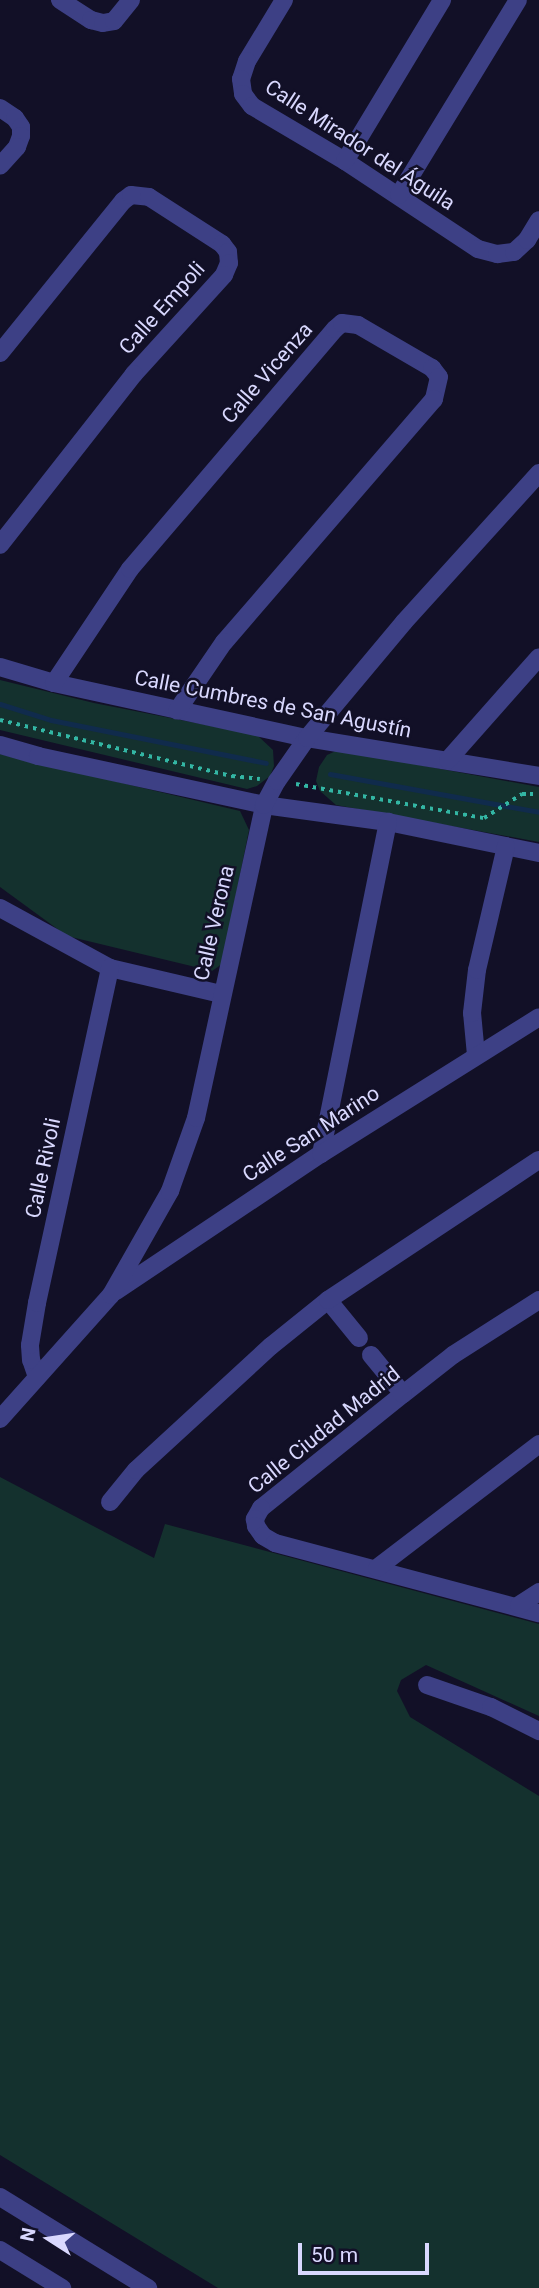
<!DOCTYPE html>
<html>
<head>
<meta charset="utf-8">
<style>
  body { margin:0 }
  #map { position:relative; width:539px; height:2288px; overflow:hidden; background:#121027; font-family:Roboto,sans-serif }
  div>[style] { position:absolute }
  .green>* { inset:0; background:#14312e }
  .stream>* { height:5px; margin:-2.5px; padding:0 2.5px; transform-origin:2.5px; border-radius:2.5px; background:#102b4c }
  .path>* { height:3.5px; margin-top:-1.75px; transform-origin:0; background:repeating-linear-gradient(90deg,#33b6a4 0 3.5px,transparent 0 8.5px) }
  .minor>* { height:18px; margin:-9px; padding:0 9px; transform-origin:9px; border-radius:9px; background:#3d4085 }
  span { translate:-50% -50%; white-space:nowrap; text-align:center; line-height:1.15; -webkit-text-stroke:5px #121027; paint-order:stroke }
  .street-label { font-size:21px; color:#d9d8fe }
  .north { position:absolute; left:14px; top:2204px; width:70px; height:70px; -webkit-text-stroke:5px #121027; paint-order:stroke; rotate:282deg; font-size:19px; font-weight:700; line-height:28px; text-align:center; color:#d9d8fe }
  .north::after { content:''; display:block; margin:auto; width:24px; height:32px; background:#d9d8fe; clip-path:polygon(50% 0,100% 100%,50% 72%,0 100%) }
  .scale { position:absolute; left:298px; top:2243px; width:131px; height:32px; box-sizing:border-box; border:4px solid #d9d8fe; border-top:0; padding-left:9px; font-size:21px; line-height:24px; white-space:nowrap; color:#d9d8fe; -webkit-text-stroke:5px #121027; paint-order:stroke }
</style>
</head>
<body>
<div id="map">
  <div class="green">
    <div style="clip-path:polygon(0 680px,94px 703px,257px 735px,273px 750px,274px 766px,270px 776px,257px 786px,247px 789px,0 730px)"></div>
    <div style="clip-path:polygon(338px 750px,539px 787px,539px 842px,336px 805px,320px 791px,316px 781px,319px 767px,327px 755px)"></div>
    <div style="clip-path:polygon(0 754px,240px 811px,249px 830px,222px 964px,212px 971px,67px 936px,0 887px)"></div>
    <div style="clip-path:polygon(0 1477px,154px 1558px,165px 1524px,539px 1624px,539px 1716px,426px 1665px,401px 1680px,397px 1691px,410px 1717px,539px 1796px,539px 2288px,218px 2288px,0 2155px)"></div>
  </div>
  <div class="stream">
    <div style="left:0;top:704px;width:53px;rotate:17.4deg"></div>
    <div style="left:51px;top:720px;width:219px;rotate:11.3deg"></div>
    <div style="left:330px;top:774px;width:212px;rotate:10.3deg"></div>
  </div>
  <div class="path">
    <div style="left:0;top:720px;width:239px;rotate:13.6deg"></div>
    <div style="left:232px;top:776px;width:28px;rotate:6deg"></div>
    <div style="left:296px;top:784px;width:191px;rotate:10.3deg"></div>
    <div style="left:484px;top:818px;width:45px;rotate:-32.3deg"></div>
    <div style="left:522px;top:794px;width:11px"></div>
  </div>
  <div class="minor">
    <div style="left:60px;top:0;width:37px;rotate:33deg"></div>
    <div style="left:91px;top:20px;width:12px;rotate:14deg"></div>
    <div style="left:103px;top:23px;width:11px;rotate:-10deg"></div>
    <div style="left:114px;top:21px;width:27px;rotate:-51deg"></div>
    <div style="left:284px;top:0;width:71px;rotate:121.2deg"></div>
    <div style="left:247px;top:61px;width:19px;rotate:108deg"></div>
    <div style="left:241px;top:79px;width:15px;rotate:82deg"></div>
    <div style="left:243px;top:94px;width:15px;rotate:53deg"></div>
    <div style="left:252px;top:106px;width:108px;rotate:30.6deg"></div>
    <div style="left:345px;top:161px;width:159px;rotate:33.5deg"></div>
    <div style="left:478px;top:249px;width:20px;rotate:15deg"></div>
    <div style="left:497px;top:254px;width:17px;rotate:-7deg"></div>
    <div style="left:514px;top:252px;width:18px;rotate:-43deg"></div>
    <div style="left:527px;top:240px;width:23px;rotate:-59deg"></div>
    <div style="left:0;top:108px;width:18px;rotate:34deg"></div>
    <div style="left:15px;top:118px;width:11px;rotate:56deg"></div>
    <div style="left:21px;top:127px;width:9px;rotate:90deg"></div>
    <div style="left:21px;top:136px;width:12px;rotate:110deg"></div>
    <div style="left:17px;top:147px;width:25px;rotate:132deg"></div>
    <div style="left:345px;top:161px;width:188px;rotate:-58.9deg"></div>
    <div style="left:399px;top:195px;width:228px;rotate:-58.6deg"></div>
    <div style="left:0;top:353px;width:196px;rotate:-51deg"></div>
    <div style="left:123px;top:201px;width:10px;rotate:-37deg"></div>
    <div style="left:131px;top:195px;width:18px;rotate:6deg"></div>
    <div style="left:149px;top:197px;width:87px;rotate:32.8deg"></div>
    <div style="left:222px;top:244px;width:10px;rotate:53deg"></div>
    <div style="left:228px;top:252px;width:11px;rotate:85deg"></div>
    <div style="left:229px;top:263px;width:13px;rotate:113deg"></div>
    <div style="left:224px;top:275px;width:134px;rotate:132.3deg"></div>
    <div style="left:134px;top:374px;width:217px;rotate:128.1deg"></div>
    <div style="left:0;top:667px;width:56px;rotate:16.5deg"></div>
    <div style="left:54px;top:683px;width:259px;rotate:12.3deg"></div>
    <div style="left:307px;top:738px;width:235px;rotate:9.3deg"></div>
    <div style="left:54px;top:683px;width:137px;rotate:-56.3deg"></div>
    <div style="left:130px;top:569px;width:316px;rotate:-49.5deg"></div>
    <div style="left:335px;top:329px;width:9px;rotate:-41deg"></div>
    <div style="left:342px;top:323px;width:16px;rotate:7deg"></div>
    <div style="left:358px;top:325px;width:86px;rotate:30.2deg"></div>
    <div style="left:432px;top:368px;width:11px;rotate:52deg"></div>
    <div style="left:439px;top:377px;width:23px;rotate:103deg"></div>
    <div style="left:434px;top:399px;width:321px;rotate:130.8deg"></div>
    <div style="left:224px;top:642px;width:83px;rotate:124.3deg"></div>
    <div style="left:0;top:745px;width:40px;rotate:16deg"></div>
    <div style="left:38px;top:756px;width:231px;rotate:12.2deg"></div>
    <div style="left:264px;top:805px;width:125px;rotate:7.8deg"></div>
    <div style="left:388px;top:822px;width:154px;rotate:11.6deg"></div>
    <div style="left:448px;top:760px;width:137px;rotate:-48.5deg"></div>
    <div style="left:0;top:908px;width:125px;rotate:28.6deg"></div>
    <div style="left:110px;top:968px;width:114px;rotate:13.2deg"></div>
    <div style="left:476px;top:1055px;width:42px;rotate:-95.4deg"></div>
    <div style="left:472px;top:1013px;width:43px;rotate:-83.4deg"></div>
    <div style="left:477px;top:970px;width:127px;rotate:-76.8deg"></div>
    <div style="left:321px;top:1154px;width:339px;rotate:-78.6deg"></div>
    <div style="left:116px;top:1291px;width:247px;rotate:-33.8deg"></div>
    <div style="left:321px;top:1154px;width:257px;rotate:-32.1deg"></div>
    <div style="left:328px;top:1300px;width:49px;rotate:50.8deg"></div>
    <div style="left:539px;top:1300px;width:102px;rotate:147.4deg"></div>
    <div style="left:453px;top:1355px;width:63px;rotate:142deg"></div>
    <div style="left:403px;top:1394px;width:182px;rotate:141.2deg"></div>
    <div style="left:261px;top:1508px;width:13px;rotate:119deg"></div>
    <div style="left:255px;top:1519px;width:7px;rotate:82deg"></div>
    <div style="left:256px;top:1526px;width:12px;rotate:55deg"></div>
    <div style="left:263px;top:1536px;width:14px;rotate:30deg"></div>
    <div style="left:275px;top:1543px;width:273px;rotate:14.9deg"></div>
    <div style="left:371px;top:1355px;width:50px;rotate:50.6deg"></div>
    <div style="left:37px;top:1377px;width:18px;rotate:-109deg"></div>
    <div style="left:31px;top:1360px;width:15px;rotate:-94deg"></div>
    <div style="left:30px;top:1345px;width:43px;rotate:-80.5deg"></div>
    <div style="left:37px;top:1303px;width:343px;rotate:-77.7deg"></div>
    <div style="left:0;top:1419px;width:166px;rotate:-48.2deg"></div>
    <div style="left:111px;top:1295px;width:120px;rotate:-60.4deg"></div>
    <div style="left:170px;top:1191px;width:77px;rotate:-70.4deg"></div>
    <div style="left:196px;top:1118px;width:320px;rotate:-77.7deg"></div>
    <div style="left:264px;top:805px;width:27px;rotate:-62deg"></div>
    <div style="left:277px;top:781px;width:52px;rotate:-55.1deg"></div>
    <div style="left:307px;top:738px;width:151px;rotate:-50.1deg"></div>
    <div style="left:404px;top:622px;width:201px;rotate:-47.8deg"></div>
    <div style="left:110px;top:1502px;width:41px;rotate:-50.9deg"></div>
    <div style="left:136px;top:1470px;width:183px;rotate:-42.6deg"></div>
    <div style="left:271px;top:1346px;width:73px;rotate:-38.9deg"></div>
    <div style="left:328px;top:1300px;width:253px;rotate:-33.6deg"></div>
    <div style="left:377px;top:1568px;width:204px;rotate:-37.4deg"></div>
    <div style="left:519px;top:1605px;width:24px;rotate:-33deg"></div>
    <div style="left:427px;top:1685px;width:68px;rotate:19deg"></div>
    <div style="left:491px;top:1707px;width:54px;rotate:26.6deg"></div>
    <div style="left:0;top:2197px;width:174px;rotate:31.6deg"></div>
    <div style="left:0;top:2250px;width:73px;rotate:31.5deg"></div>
  </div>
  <div class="street-label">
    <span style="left:360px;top:145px;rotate:33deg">Calle Mirador del Águila</span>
    <span style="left:162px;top:308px;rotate:-48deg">Calle Empoli</span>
    <span style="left:267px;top:373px;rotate:-49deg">Calle Vicenza</span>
    <span style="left:273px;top:704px;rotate:11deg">Calle Cumbres de San Agustín</span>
    <span style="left:214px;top:923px;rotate:-77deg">Calle Verona</span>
    <span style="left:311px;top:1134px;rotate:-33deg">Calle San Marino</span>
    <span style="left:43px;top:1168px;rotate:-78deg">Calle Rivoli</span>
    <span style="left:324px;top:1430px;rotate:-39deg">Calle Ciudad Madrid</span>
  </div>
  <div class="north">N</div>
  <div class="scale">50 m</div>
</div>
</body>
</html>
